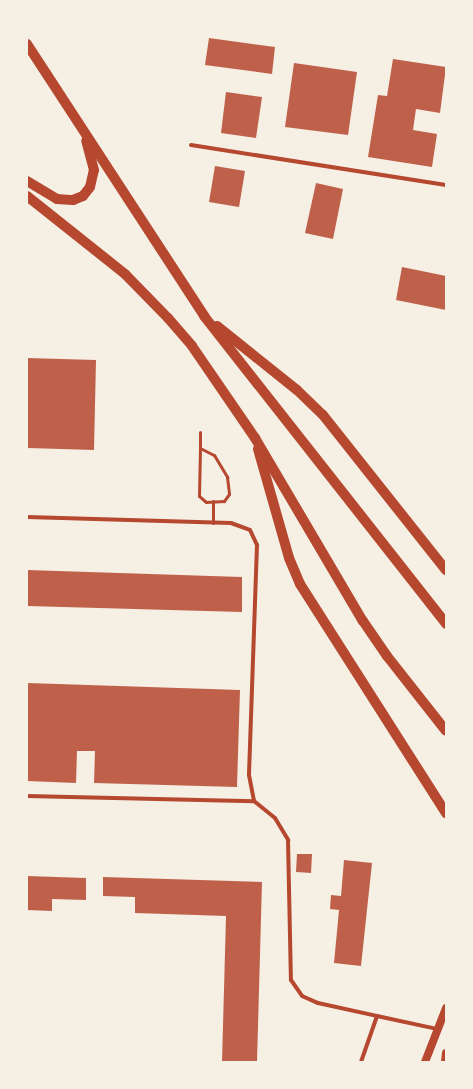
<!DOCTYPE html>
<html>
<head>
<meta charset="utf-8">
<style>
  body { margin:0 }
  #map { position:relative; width:473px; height:1089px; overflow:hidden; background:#f6efe4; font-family:"Alegreya Sans",sans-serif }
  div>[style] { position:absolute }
  .building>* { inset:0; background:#bf614a }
  .service>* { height:3px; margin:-1.5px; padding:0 1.5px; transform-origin:1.5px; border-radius:1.5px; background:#b5482f }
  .minor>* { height:4px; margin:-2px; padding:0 2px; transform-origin:2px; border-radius:2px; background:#b5482f }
  .secondary>* { height:8px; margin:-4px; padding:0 4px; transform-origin:4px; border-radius:4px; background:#b5482f }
  .primary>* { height:10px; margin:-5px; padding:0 5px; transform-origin:5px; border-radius:5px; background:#b5482f }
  span { translate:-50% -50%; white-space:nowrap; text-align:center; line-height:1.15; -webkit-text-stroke:4px #f6efe4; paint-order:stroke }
  .frame { position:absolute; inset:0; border:28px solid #f6efe4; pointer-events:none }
</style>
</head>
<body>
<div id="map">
  <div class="building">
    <div style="clip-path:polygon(209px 38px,275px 47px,272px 74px,205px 65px)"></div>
    <div style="clip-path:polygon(393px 59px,446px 67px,440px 113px,416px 109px,413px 130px,437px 134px,432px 167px,368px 157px,378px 95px,387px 96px)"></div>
    <div style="clip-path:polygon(294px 63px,357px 72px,348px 135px,285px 127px)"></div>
    <div style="clip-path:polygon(226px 92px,262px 97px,256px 138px,221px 133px)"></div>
    <div style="clip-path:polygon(215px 166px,245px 171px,239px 207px,209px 202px)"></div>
    <div style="clip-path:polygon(316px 183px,343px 189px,333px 239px,305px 233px)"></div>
    <div style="clip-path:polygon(402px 267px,446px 276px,446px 310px,396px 300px)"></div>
    <div style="clip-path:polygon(27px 358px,96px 360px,94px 450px,27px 448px)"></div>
    <div style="clip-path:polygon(27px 570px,242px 577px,242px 612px,27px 606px)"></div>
    <div style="clip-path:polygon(27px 683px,240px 690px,237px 787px,94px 783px,95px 751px,77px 751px,76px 783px,27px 781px)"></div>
    <div style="clip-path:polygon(297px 854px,312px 854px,311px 873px,296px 872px)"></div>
    <div style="clip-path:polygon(344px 860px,372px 863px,361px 966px,334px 963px,339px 910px,330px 909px,331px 895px,341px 896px)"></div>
    <div style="clip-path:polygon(27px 876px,86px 878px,86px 900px,52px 899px,52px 911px,27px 910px)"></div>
    <div style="clip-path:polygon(103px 877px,262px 882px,257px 1062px,222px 1062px,226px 916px,135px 913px,135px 897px,103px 896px)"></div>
  </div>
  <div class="service">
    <div style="left:200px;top:448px;width:16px;rotate:27deg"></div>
    <div style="left:214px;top:455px;width:26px;rotate:59deg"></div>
    <div style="left:227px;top:477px;width:17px;rotate:83deg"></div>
    <div style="left:229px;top:494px;width:9px;rotate:126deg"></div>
    <div style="left:224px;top:501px;width:18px;rotate:177deg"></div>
    <div style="left:206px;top:502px;width:9px;rotate:-139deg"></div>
    <div style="left:199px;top:496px;width:48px;rotate:-88.8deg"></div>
    <div style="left:200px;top:448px;width:16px;rotate:-90deg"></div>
    <div style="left:213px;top:523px;width:22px;rotate:-90deg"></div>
  </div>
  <div class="minor">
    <div style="left:191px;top:145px;width:258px;rotate:8.9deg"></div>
    <div style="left:27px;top:517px;width:204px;rotate:1.7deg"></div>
    <div style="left:231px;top:523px;width:20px;rotate:20deg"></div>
    <div style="left:250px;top:530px;width:17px;rotate:65deg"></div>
    <div style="left:257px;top:545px;width:230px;rotate:92deg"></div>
    <div style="left:249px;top:775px;width:26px;rotate:79deg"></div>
    <div style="left:27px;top:796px;width:227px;rotate:1.3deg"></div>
    <div style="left:254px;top:801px;width:27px;rotate:39deg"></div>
    <div style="left:275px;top:818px;width:26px;rotate:59deg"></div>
    <div style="left:288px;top:840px;width:140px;rotate:88.8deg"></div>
    <div style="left:291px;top:980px;width:19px;rotate:55deg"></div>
    <div style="left:302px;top:996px;width:17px;rotate:24deg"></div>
    <div style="left:318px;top:1003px;width:60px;rotate:12.4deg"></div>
    <div style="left:377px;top:1016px;width:49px;rotate:109.2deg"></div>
    <div style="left:377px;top:1016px;width:61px;rotate:12.2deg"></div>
  </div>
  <div class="secondary">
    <div style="left:425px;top:1062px;width:58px;rotate:-68.7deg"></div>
    <div style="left:445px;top:1062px;width:9px;rotate:-84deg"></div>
  </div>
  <div class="primary">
    <div style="left:27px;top:44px;width:325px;rotate:56.9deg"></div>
    <div style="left:204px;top:316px;width:392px;rotate:51.8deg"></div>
    <div style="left:27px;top:181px;width:35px;rotate:31deg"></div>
    <div style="left:57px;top:199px;width:16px;rotate:4deg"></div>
    <div style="left:73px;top:200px;width:11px;rotate:-22deg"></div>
    <div style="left:83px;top:196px;width:11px;rotate:-52deg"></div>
    <div style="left:90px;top:187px;width:17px;rotate:-77deg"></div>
    <div style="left:94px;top:170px;width:30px;rotate:-105deg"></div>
    <div style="left:27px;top:196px;width:125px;rotate:38.5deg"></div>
    <div style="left:125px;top:274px;width:62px;rotate:45.7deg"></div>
    <div style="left:168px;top:318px;width:37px;rotate:49deg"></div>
    <div style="left:192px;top:346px;width:112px;rotate:55.6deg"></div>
    <div style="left:255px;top:438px;width:212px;rotate:59.5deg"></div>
    <div style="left:363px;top:621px;width:42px;rotate:55.6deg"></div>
    <div style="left:387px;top:656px;width:95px;rotate:51.8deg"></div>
    <div style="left:217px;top:326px;width:102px;rotate:38.7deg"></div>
    <div style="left:297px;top:390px;width:36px;rotate:44deg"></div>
    <div style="left:323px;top:415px;width:198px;rotate:51.6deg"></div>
    <div style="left:258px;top:449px;width:113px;rotate:74.1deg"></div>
    <div style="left:289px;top:558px;width:28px;rotate:67deg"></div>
    <div style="left:300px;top:584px;width:272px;rotate:57.5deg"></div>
  </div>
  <div class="frame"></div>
</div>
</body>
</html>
